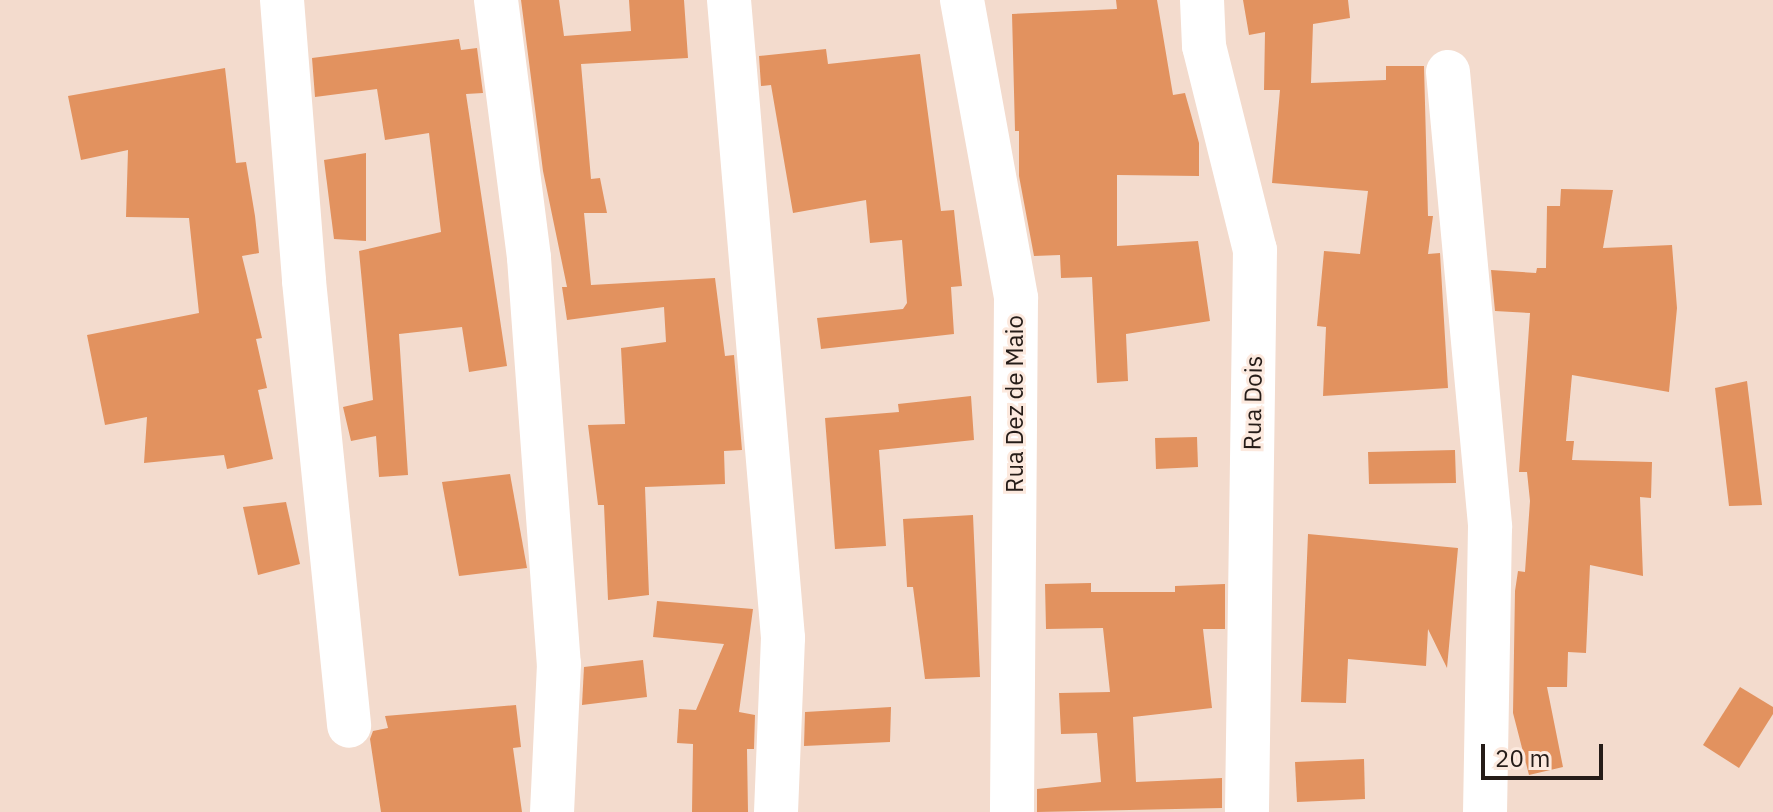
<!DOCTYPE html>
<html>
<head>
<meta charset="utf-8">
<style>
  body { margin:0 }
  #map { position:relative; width:1773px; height:812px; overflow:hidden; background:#f3dbcd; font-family:"IBM Plex Sans",sans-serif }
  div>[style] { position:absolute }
  .building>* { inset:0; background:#e2925f }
  .minor>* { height:44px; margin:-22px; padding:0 22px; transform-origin:22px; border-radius:22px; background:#fff }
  span { translate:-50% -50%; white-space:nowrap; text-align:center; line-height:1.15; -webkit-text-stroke:6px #fce9de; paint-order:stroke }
  .street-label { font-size:24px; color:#251c18 }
  .scale { position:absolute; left:1481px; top:744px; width:122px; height:36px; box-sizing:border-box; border:4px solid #251c18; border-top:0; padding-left:10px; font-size:24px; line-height:28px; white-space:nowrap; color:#251c18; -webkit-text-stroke:6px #fce9de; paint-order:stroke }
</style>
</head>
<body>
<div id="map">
  <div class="building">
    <div style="clip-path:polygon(521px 0,559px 0,564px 36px,631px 31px,629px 0,684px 0,688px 58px,581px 64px,591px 179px,600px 178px,607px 213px,584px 213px,591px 285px,715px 278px,725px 356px,734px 355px,742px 450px,724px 451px,725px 484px,645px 487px,649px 595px,608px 600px,604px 505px,598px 505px,588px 425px,625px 424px,621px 348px,666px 342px,664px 307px,567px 320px,562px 287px,567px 287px,543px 171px)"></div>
    <div style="clip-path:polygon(1116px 0,1157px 0,1173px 95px,1185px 93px,1199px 143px,1199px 176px,1117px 175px,1117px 246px,1198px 241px,1210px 321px,1126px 334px,1128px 381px,1097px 383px,1092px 277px,1061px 278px,1060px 255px,1034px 256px,1019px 176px,1019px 131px,1015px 131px,1012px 14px,1117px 9px)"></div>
    <div style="clip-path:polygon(1243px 0,1348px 0,1350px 18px,1313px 24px,1311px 83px,1386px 80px,1386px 66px,1424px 66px,1428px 216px,1433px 216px,1428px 254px,1440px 253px,1448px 388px,1323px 396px,1326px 327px,1317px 326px,1324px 251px,1360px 254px,1368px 191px,1272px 183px,1280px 90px,1264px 90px,1265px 32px,1249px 35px)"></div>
    <div style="clip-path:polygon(459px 39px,461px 50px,477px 48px,483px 93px,466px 94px,507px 366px,469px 372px,462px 327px,399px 334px,408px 475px,379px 477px,376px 436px,351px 441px,343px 407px,373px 400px,359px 251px,441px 232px,429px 133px,385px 140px,377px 89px,315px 97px,312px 58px)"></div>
    <div style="clip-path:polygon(826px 49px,828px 64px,920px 54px,941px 211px,954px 210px,962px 286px,951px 287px,954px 334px,821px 349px,817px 318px,903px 309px,907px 303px,902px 240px,870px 243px,866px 200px,793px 213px,771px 85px,761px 86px,759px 56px)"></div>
    <div style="clip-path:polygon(225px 68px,236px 163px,246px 162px,255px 216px,259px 253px,242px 256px,262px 338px,256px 339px,267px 388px,258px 390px,273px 459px,227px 469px,224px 455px,144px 463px,147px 417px,105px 425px,87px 335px,199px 313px,189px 218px,126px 217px,128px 150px,81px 160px,68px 96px)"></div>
    <div style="clip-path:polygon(366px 153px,366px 241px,334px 239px,324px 160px)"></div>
    <div style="clip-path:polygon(1561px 189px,1613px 190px,1603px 248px,1672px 245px,1677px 308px,1669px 392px,1572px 375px,1566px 441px,1574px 441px,1572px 460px,1652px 462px,1651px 498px,1640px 497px,1643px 576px,1590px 565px,1586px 653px,1568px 652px,1567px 687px,1547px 687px,1563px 767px,1529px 775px,1513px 713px,1515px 591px,1518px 571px,1525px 572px,1530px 501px,1527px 472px,1519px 472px,1530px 313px,1495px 311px,1491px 270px,1536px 273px,1537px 268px,1546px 268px,1547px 206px,1560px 206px)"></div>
    <div style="clip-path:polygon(1747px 381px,1762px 505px,1729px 506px,1715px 388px)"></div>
    <div style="clip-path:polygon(971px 396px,974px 440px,879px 450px,886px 546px,835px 549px,825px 418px,899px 412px,898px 404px)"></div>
    <div style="clip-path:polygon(1197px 437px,1198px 467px,1156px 469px,1155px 438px)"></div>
    <div style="clip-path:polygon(1455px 450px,1456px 483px,1369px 484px,1368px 452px)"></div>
    <div style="clip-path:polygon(510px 474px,527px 568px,459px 576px,442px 482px)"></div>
    <div style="clip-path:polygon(286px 502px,300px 564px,258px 575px,243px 507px)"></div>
    <div style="clip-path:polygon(973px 515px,980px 677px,925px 679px,913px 587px,907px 587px,903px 519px)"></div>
    <div style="clip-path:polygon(1308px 534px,1458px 548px,1447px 668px,1428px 629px,1426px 666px,1348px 659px,1346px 703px,1301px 702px)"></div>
    <div style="clip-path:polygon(1091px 583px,1091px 592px,1175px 592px,1175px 586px,1225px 584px,1225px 629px,1203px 629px,1212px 708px,1133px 717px,1136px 782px,1222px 778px,1222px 808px,1037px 812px,1037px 789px,1101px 782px,1097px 733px,1061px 734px,1059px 693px,1110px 692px,1103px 628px,1046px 629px,1045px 584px)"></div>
    <div style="clip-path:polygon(657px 601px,753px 609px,739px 712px,755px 715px,754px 749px,747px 749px,748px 812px,692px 812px,693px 744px,677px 743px,679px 709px,696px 710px,724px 644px,653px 637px)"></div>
    <div style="clip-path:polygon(643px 660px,647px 697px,582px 705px,584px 667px)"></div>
    <div style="clip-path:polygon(1740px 687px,1773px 707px,1773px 714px,1739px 768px,1703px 745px)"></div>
    <div style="clip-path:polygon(516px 705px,521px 747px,513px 748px,522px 812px,381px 812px,370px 739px,373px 731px,388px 728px,385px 716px)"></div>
    <div style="clip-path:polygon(891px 707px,890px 742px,804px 746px,805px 712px)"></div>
    <div style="clip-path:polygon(1364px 759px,1365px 799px,1297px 802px,1295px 762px)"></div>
  </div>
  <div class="minor">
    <div style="left:282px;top:0;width:282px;rotate:85.5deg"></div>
    <div style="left:304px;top:281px;width:447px;rotate:84.2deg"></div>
    <div style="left:496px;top:0;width:260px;rotate:82.7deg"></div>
    <div style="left:529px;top:258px;width:407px;rotate:85.8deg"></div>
    <div style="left:559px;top:664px;width:148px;rotate:92.7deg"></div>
    <div style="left:729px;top:0;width:640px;rotate:85.16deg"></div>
    <div style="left:783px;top:638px;width:174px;rotate:92.3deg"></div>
    <div style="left:962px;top:0;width:303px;rotate:79.7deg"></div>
    <div style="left:1016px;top:298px;width:514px;rotate:90.45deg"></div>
    <div style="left:1202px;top:0;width:46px;rotate:87.5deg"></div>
    <div style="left:1204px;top:46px;width:210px;rotate:76deg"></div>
    <div style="left:1255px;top:250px;width:562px;rotate:90.82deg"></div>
    <div style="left:1448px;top:72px;width:457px;rotate:84.7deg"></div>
    <div style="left:1490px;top:527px;width:285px;rotate:91deg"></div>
  </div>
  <div class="street-label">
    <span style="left:1253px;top:403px;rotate:-89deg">Rua Dois</span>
    <span style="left:1015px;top:404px;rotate:-90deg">Rua Dez de Maio</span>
  </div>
  <div class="scale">20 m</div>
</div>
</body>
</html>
